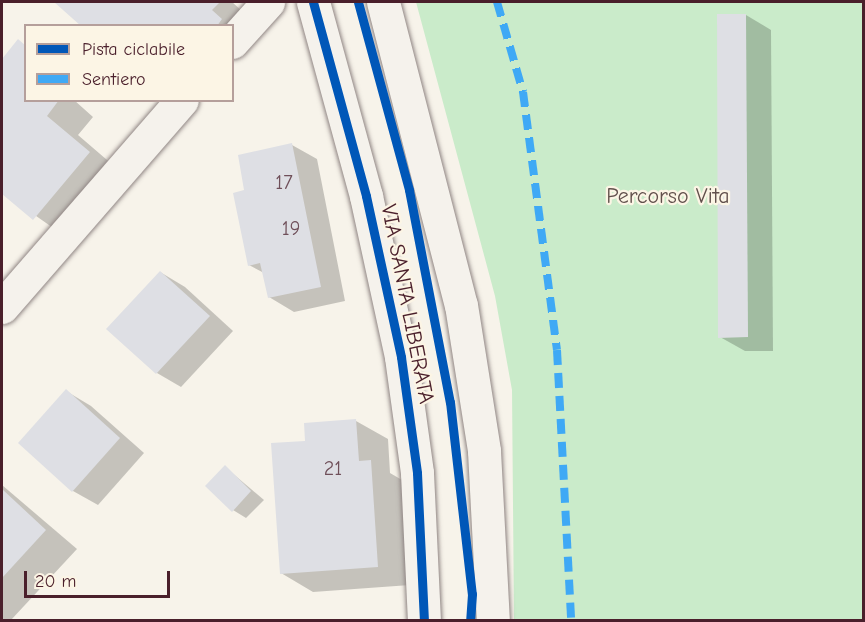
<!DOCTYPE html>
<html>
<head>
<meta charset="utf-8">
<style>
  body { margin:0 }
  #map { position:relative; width:865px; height:622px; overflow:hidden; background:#f7f3ea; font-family:"Comic Neue",sans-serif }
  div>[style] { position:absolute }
  .green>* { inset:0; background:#caebca }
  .shadow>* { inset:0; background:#0003 }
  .building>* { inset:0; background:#dedfe4 }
  .roads { filter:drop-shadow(0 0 2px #908684) drop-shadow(0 0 2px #908684) }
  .minor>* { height:33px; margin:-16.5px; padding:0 16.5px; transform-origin:16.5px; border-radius:16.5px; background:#f5f2ec }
  .tertiary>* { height:33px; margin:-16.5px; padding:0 16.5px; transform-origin:16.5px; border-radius:16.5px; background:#f5f2ec }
  .quiet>* { height:8px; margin-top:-4px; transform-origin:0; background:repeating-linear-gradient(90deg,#3fa9f5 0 15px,transparent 0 23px) }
  .cycleway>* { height:9px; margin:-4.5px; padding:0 4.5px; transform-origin:4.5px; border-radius:4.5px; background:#0057b8 }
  span { translate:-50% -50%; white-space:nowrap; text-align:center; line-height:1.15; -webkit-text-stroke:4.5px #fcf5e5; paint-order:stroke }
  .number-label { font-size:20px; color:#6f4f59 }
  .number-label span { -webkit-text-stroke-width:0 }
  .park-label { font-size:22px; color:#61504c }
  .street-label { font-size:22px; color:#4a1f2b }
  .frame { position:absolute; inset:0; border:3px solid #4a1f2b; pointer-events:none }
  .legend { position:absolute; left:24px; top:24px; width:210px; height:78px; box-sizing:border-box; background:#fcf5e5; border:2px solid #b59f9b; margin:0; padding:8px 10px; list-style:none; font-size:18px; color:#4a1f2b }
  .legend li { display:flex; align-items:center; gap:12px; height:30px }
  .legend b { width:30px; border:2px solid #b59f9b }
  .scale { position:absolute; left:24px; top:571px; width:146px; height:27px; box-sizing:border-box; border:3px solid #4a1f2b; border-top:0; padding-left:8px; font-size:18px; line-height:21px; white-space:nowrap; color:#4a1f2b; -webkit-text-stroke:4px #fcf5e5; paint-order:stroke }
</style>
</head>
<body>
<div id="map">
  <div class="green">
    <div style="clip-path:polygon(416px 2px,863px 2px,863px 620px,514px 620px,512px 390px,495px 296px)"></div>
  </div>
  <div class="shadow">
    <div style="clip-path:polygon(56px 2px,232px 2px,252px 20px,253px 39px,232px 62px,232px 26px,83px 26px)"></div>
    <div style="clip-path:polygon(746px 15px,771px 30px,773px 351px,745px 351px,720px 337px)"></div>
    <div style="clip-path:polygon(18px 41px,26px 100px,74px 100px,93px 117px,78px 135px,121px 172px,66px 237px,2px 192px,2px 61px)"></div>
    <div style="clip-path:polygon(292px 145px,317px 159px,345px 301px,294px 312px,269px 297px,264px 273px,249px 265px,246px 191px)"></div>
    <div style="clip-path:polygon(160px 272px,185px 287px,233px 331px,181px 387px,157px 373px)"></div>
    <div style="clip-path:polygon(66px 391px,91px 406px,144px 453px,98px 505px,73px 491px,20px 443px)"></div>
    <div style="clip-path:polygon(356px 421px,388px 439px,390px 473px,402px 480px,410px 585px,313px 592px,281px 573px)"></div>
    <div style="clip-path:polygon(225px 467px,264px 500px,246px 518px,233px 510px)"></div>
    <div style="clip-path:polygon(2px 485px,77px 549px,11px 620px,2px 620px)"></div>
  </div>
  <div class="building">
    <div style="clip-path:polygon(54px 2px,220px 2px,212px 10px,222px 19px,217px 26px,81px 26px)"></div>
    <div style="clip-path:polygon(717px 14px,746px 14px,748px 337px,718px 338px)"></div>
    <div style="clip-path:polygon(18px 39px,26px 46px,26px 100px,59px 100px,47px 116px,90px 152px,33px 220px,2px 194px,2px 59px)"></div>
    <div style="clip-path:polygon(292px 143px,321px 287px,268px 298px,260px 263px,248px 266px,233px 193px,244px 190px,238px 155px)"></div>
    <div style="clip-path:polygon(160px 271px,210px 316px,156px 374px,106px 329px)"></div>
    <div style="clip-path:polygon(66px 389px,120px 438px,72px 492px,18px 443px)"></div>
    <div style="clip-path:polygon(356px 419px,359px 461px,371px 460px,378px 567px,280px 574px,271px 443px,305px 441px,304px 423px)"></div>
    <div style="clip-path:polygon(225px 465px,251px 491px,232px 512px,205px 486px)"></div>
    <div style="clip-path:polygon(2px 489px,46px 530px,2px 578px)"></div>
  </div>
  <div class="roads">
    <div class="minor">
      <div style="left:232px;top:42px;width:54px;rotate:-48deg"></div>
      <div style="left:2px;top:307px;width:274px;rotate:-49deg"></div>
    </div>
    <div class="tertiary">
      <div style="left:313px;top:2px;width:201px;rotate:74.7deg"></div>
      <div style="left:366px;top:196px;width:165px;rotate:77.7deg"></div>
      <div style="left:401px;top:357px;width:117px;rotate:82.1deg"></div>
      <div style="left:417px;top:473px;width:147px;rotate:87.3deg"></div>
      <div style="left:383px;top:2px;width:313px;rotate:75.6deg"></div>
      <div style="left:461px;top:305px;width:148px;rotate:81deg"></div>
      <div style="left:484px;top:451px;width:169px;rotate:87deg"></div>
    </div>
  </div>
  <div class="quiet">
    <div style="left:497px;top:2px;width:94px;rotate:73.9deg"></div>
    <div style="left:523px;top:92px;width:260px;rotate:82.5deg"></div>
    <div style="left:557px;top:350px;width:270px;rotate:87deg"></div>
  </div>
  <div class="cycleway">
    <div style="left:313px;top:2px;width:201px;rotate:74.7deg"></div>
    <div style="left:366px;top:196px;width:165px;rotate:77.7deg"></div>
    <div style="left:401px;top:357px;width:117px;rotate:82.1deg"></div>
    <div style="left:417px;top:473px;width:147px;rotate:87.3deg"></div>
    <div style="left:358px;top:2px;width:195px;rotate:74.8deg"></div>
    <div style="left:409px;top:190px;width:216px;rotate:79.1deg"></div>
    <div style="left:450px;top:402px;width:193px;rotate:83.5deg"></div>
    <div style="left:472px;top:594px;width:26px;rotate:94deg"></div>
  </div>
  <div class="number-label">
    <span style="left:284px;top:182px">17</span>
    <span style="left:291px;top:228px">19</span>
    <span style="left:333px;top:468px">21</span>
  </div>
  <div class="park-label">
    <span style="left:668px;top:197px">Percorso Vita</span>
  </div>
  <div class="street-label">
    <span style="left:407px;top:304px;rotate:79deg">VIA SANTA LIBERATA</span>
  </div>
  <div class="frame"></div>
  <ul class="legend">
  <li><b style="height:8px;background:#0057b8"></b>Pista ciclabile</li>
  <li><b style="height:8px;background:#3fa9f5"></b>Sentiero</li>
  </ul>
  <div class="scale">20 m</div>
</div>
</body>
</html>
